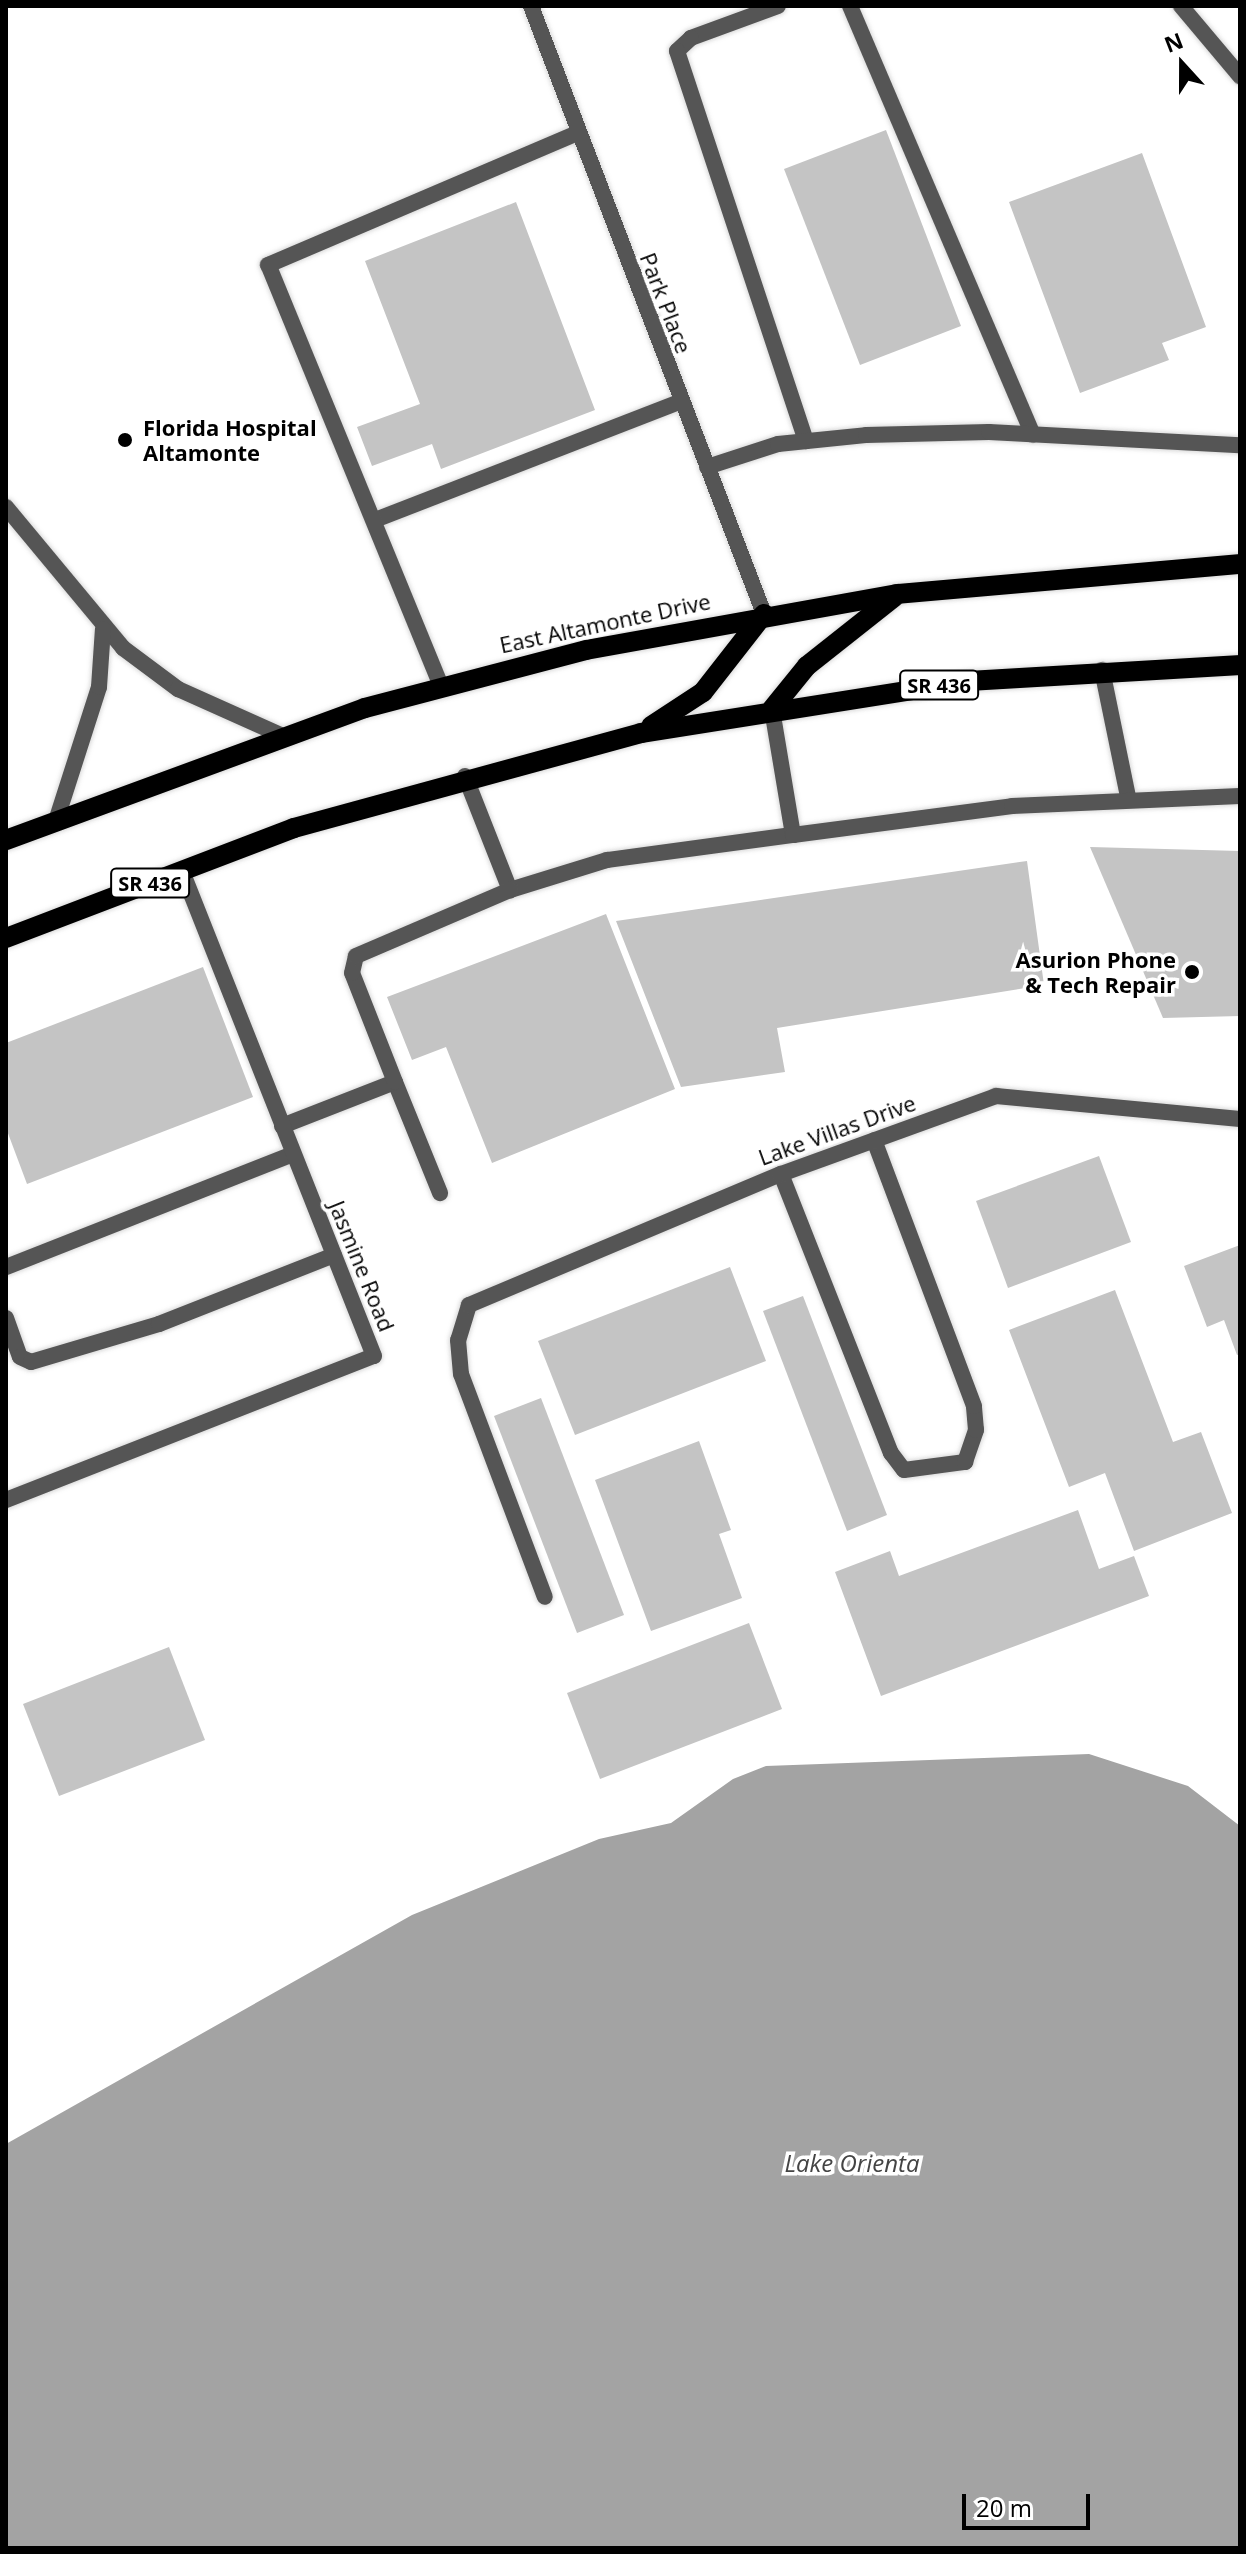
<!DOCTYPE html>
<html>
<head>
<meta charset="utf-8">
<style>
  body { margin:0 }
  #map { position:relative; width:1246px; height:2554px; overflow:hidden; background:#fff; font-family:"Open Sans",sans-serif }
  div>[style] { position:absolute }
  .water>* { inset:0; background:#a3a3a3 }
  .building>* { inset:0; background:#c4c4c4 }
  .roads { filter:drop-shadow(0 0 2px #dbdbdb) drop-shadow(0 0 2px #dbdbdb) }
  .service>* { height:16px; margin:-8px; padding:0 8px; transform-origin:8px; border-radius:8px; background:#555 }
  .minor>* { height:16px; margin:-8px; padding:0 8px; transform-origin:8px; border-radius:8px; background:#555 }
  .primary>* { height:20px; margin:-10px; padding:0 10px; transform-origin:10px; border-radius:10px; background:#000 }
  .dots>* { width:22px; height:22px; translate:-50% -50%; box-sizing:border-box; border:4px solid #fff; border-radius:50% }
  span { translate:-50% -50%; white-space:nowrap; text-align:center; line-height:1.15; -webkit-text-stroke:7px #fff; paint-order:stroke }
  .shield-label span { padding:2px 6px; background:#fff; border:2px solid; border-radius:6px; -webkit-text-stroke-width:0 }
  .shield-label { font-size:20px; color:#000; font-weight:700 }
  .street-label { font-size:22px; color:#000 }
  .poi-label { font-size:22px; color:#000; font-weight:700 }
  .left { translate:0 -50%; text-align:left }
  .right { translate:-100% -50%; text-align:right }
  .water-label { font-size:24px; color:#444; font-style:italic }
  .frame { position:absolute; inset:0; border:8px solid #000; pointer-events:none }
  .north { position:absolute; left:1142px; top:24px; width:80px; height:80px; -webkit-text-stroke:6px #fff; paint-order:stroke; rotate:339deg; font-size:22px; font-weight:700; line-height:32px; text-align:center; color:#000 }
  .north::after { content:''; display:block; margin:auto; width:28px; height:36px; background:#000; clip-path:polygon(50% 0,100% 100%,50% 72%,0 100%) }
  .scale { position:absolute; left:962px; top:2494px; width:128px; height:36px; box-sizing:border-box; border:4px solid #000; border-top:0; padding-left:10px; font-size:24px; line-height:28px; white-space:nowrap; color:#000; -webkit-text-stroke:6px #fff; paint-order:stroke }
</style>
</head>
<body>
<div id="map">
  <div class="water">
    <div style="clip-path:polygon(1089px 1754px,1188px 1786px,1240px 1826px,1240px 2548px,6px 2548px,6px 2144px,412px 1915px,599px 1839px,671px 1823px,733px 1779px,766px 1766px)"></div>
  </div>
  <div class="building">
    <div style="clip-path:polygon(886px 130px,961px 326px,860px 365px,784px 169px)"></div>
    <div style="clip-path:polygon(1142px 153px,1206px 327px,1162px 343px,1169px 360px,1080px 393px,1009px 202px)"></div>
    <div style="clip-path:polygon(516px 202px,595px 410px,441px 469px,432px 444px,372px 466px,357px 427px,420px 404px,365px 261px)"></div>
    <div style="clip-path:polygon(1090px 847px,1240px 851px,1240px 1016px,1163px 1018px)"></div>
    <div style="clip-path:polygon(1027px 861px,1044px 985px,777px 1028px,785px 1072px,681px 1087px,616px 921px)"></div>
    <div style="clip-path:polygon(606px 914px,675px 1089px,492px 1163px,446px 1047px,412px 1060px,387px 997px)"></div>
    <div style="clip-path:polygon(203px 967px,253px 1097px,27px 1184px,6px 1128px,6px 1043px)"></div>
    <div style="clip-path:polygon(1099px 1156px,1131px 1242px,1008px 1288px,976px 1201px)"></div>
    <div style="clip-path:polygon(1240px 1245px,1240px 1354px,1237px 1355px,1224px 1320px,1207px 1327px,1184px 1266px)"></div>
    <div style="clip-path:polygon(730px 1267px,766px 1361px,575px 1435px,538px 1341px)"></div>
    <div style="clip-path:polygon(1115px 1290px,1173px 1442px,1201px 1432px,1232px 1513px,1134px 1551px,1105px 1473px,1069px 1487px,1009px 1330px)"></div>
    <div style="clip-path:polygon(803px 1296px,887px 1515px,847px 1531px,763px 1311px)"></div>
    <div style="clip-path:polygon(541px 1398px,624px 1615px,577px 1633px,494px 1416px)"></div>
    <div style="clip-path:polygon(699px 1441px,731px 1530px,719px 1534px,742px 1598px,651px 1631px,595px 1480px)"></div>
    <div style="clip-path:polygon(1078px 1510px,1099px 1569px,1134px 1556px,1149px 1596px,881px 1696px,835px 1572px,890px 1551px,899px 1576px)"></div>
    <div style="clip-path:polygon(749px 1623px,782px 1709px,600px 1779px,567px 1693px)"></div>
    <div style="clip-path:polygon(169px 1647px,205px 1740px,59px 1796px,23px 1704px)"></div>
  </div>
  <div class="roads">
    <div class="service">
      <div style="left:778px;top:6px;width:93px;rotate:159.8deg"></div>
      <div style="left:691px;top:38px;width:19px;rotate:137deg"></div>
      <div style="left:677px;top:51px;width:411px;rotate:71.7deg"></div>
      <div style="left:850px;top:6px;width:466px;rotate:66.9deg"></div>
      <div style="left:707px;top:467px;width:75px;rotate:-17.9deg"></div>
      <div style="left:778px;top:444px;width:88px;rotate:-5.8deg"></div>
      <div style="left:866px;top:435px;width:123px;rotate:-1.4deg"></div>
      <div style="left:989px;top:432px;width:251px;rotate:3deg"></div>
      <div style="left:375px;top:520px;width:327px;rotate:-21.2deg"></div>
      <div style="left:1102px;top:670px;width:130px;rotate:78.4deg"></div>
      <div style="left:441px;top:686px;width:455px;rotate:-112.3deg"></div>
      <div style="left:268px;top:265px;width:337px;rotate:-23.1deg"></div>
      <div style="left:465px;top:776px;width:123px;rotate:68.5deg"></div>
      <div style="left:510px;top:890px;width:102px;rotate:-17.2deg"></div>
      <div style="left:607px;top:860px;width:188px;rotate:-7.7deg"></div>
      <div style="left:793px;top:835px;width:128px;rotate:-99.5deg"></div>
      <div style="left:793px;top:835px;width:221px;rotate:-7.5deg"></div>
      <div style="left:1012px;top:806px;width:228px;rotate:-2.5deg"></div>
      <div style="left:395px;top:1082px;width:120px;rotate:67.9deg"></div>
      <div style="left:282px;top:1126px;width:121px;rotate:-21.3deg"></div>
      <div style="left:395px;top:1082px;width:117px;rotate:-111.5deg"></div>
      <div style="left:352px;top:973px;width:17px;rotate:-77deg"></div>
      <div style="left:356px;top:956px;width:168px;rotate:-23.2deg"></div>
      <div style="left:6px;top:1267px;width:308px;rotate:-21.5deg"></div>
      <div style="left:469px;top:1305px;width:37px;rotate:107deg"></div>
      <div style="left:458px;top:1340px;width:34px;rotate:85deg"></div>
      <div style="left:461px;top:1374px;width:238px;rotate:69.4deg"></div>
      <div style="left:6px;top:1318px;width:41px;rotate:70.3deg"></div>
      <div style="left:20px;top:1357px;width:12px;rotate:24deg"></div>
      <div style="left:31px;top:1362px;width:134px;rotate:-16.5deg"></div>
      <div style="left:159px;top:1324px;width:188px;rotate:-21.5deg"></div>
    </div>
    <div class="minor">
      <div style="left:531px;top:6px;width:651px;rotate:69.03deg"></div>
      <div style="left:1181px;top:6px;width:92px;rotate:49.9deg"></div>
      <div style="left:6px;top:507px;width:183px;rotate:50.3deg"></div>
      <div style="left:123px;top:648px;width:69px;rotate:36.7deg"></div>
      <div style="left:178px;top:689px;width:115px;rotate:24.1deg"></div>
      <div style="left:56px;top:821px;width:141px;rotate:-72.2deg"></div>
      <div style="left:99px;top:687px;width:58px;rotate:-86.1deg"></div>
      <div style="left:781px;top:1174px;width:300px;rotate:68.5deg"></div>
      <div style="left:891px;top:1453px;width:21px;rotate:53deg"></div>
      <div style="left:904px;top:1470px;width:62px;rotate:-7.5deg"></div>
      <div style="left:965px;top:1462px;width:34px;rotate:-71deg"></div>
      <div style="left:976px;top:1430px;width:24px;rotate:-95deg"></div>
      <div style="left:974px;top:1406px;width:284px;rotate:-110.6deg"></div>
      <div style="left:469px;top:1305px;width:338px;rotate:-22.8deg"></div>
      <div style="left:781px;top:1174px;width:229px;rotate:-19.9deg"></div>
      <div style="left:996px;top:1096px;width:245px;rotate:5.4deg"></div>
      <div style="left:6px;top:1500px;width:395px;rotate:-21.4deg"></div>
      <div style="left:374px;top:1356px;width:522px;rotate:-111.6deg"></div>
    </div>
    <div class="primary">
      <div style="left:772px;top:709px;width:55px;rotate:-50.9deg"></div>
      <div style="left:807px;top:666px;width:111px;rotate:-38.4deg"></div>
      <div style="left:651px;top:726px;width:62px;rotate:-33.2deg"></div>
      <div style="left:703px;top:692px;width:99px;rotate:-52deg"></div>
      <div style="left:6px;top:840px;width:382px;rotate:-20.2deg"></div>
      <div style="left:365px;top:708px;width:228px;rotate:-14.7deg"></div>
      <div style="left:586px;top:650px;width:316px;rotate:-10.2deg"></div>
      <div style="left:897px;top:594px;width:344px;rotate:-5deg"></div>
      <div style="left:6px;top:938px;width:308px;rotate:-20.9deg"></div>
      <div style="left:294px;top:828px;width:360px;rotate:-15.3deg"></div>
      <div style="left:641px;top:733px;width:333px;rotate:-9deg"></div>
      <div style="left:970px;top:681px;width:270px;rotate:-3.4deg"></div>
    </div>
  </div>
  <div class="dots">
    <div style="left:125px;top:440px;background:#000"></div>
    <div style="left:1192px;top:972px;background:#000"></div>
  </div>
  <div class="shield-label">
    <span style="left:939px;top:685px">SR 436</span>
    <span style="left:150px;top:883px">SR 436</span>
  </div>
  <div class="street-label">
    <span style="left:666px;top:303px;rotate:69deg">Park Place</span>
    <span style="left:605px;top:623px;rotate:-12deg">East Altamonte Drive</span>
    <span style="left:837px;top:1130px;rotate:-20deg">Lake Villas Drive</span>
    <span style="left:362px;top:1266px;rotate:68deg">Jasmine Road</span>
  </div>
  <div class="poi-label">
    <span class="left" style="left:143px;top:440px">Florida Hospital<br>Altamonte</span>
    <span class="right" style="left:1176px;top:972px">Asurion Phone<br>&amp; Tech Repair</span>
  </div>
  <div class="water-label">
    <span style="left:852px;top:2163px">Lake Orienta</span>
  </div>
  <div class="frame"></div>
  <div class="north">N</div>
  <div class="scale">20 m</div>
</div>
</body>
</html>
